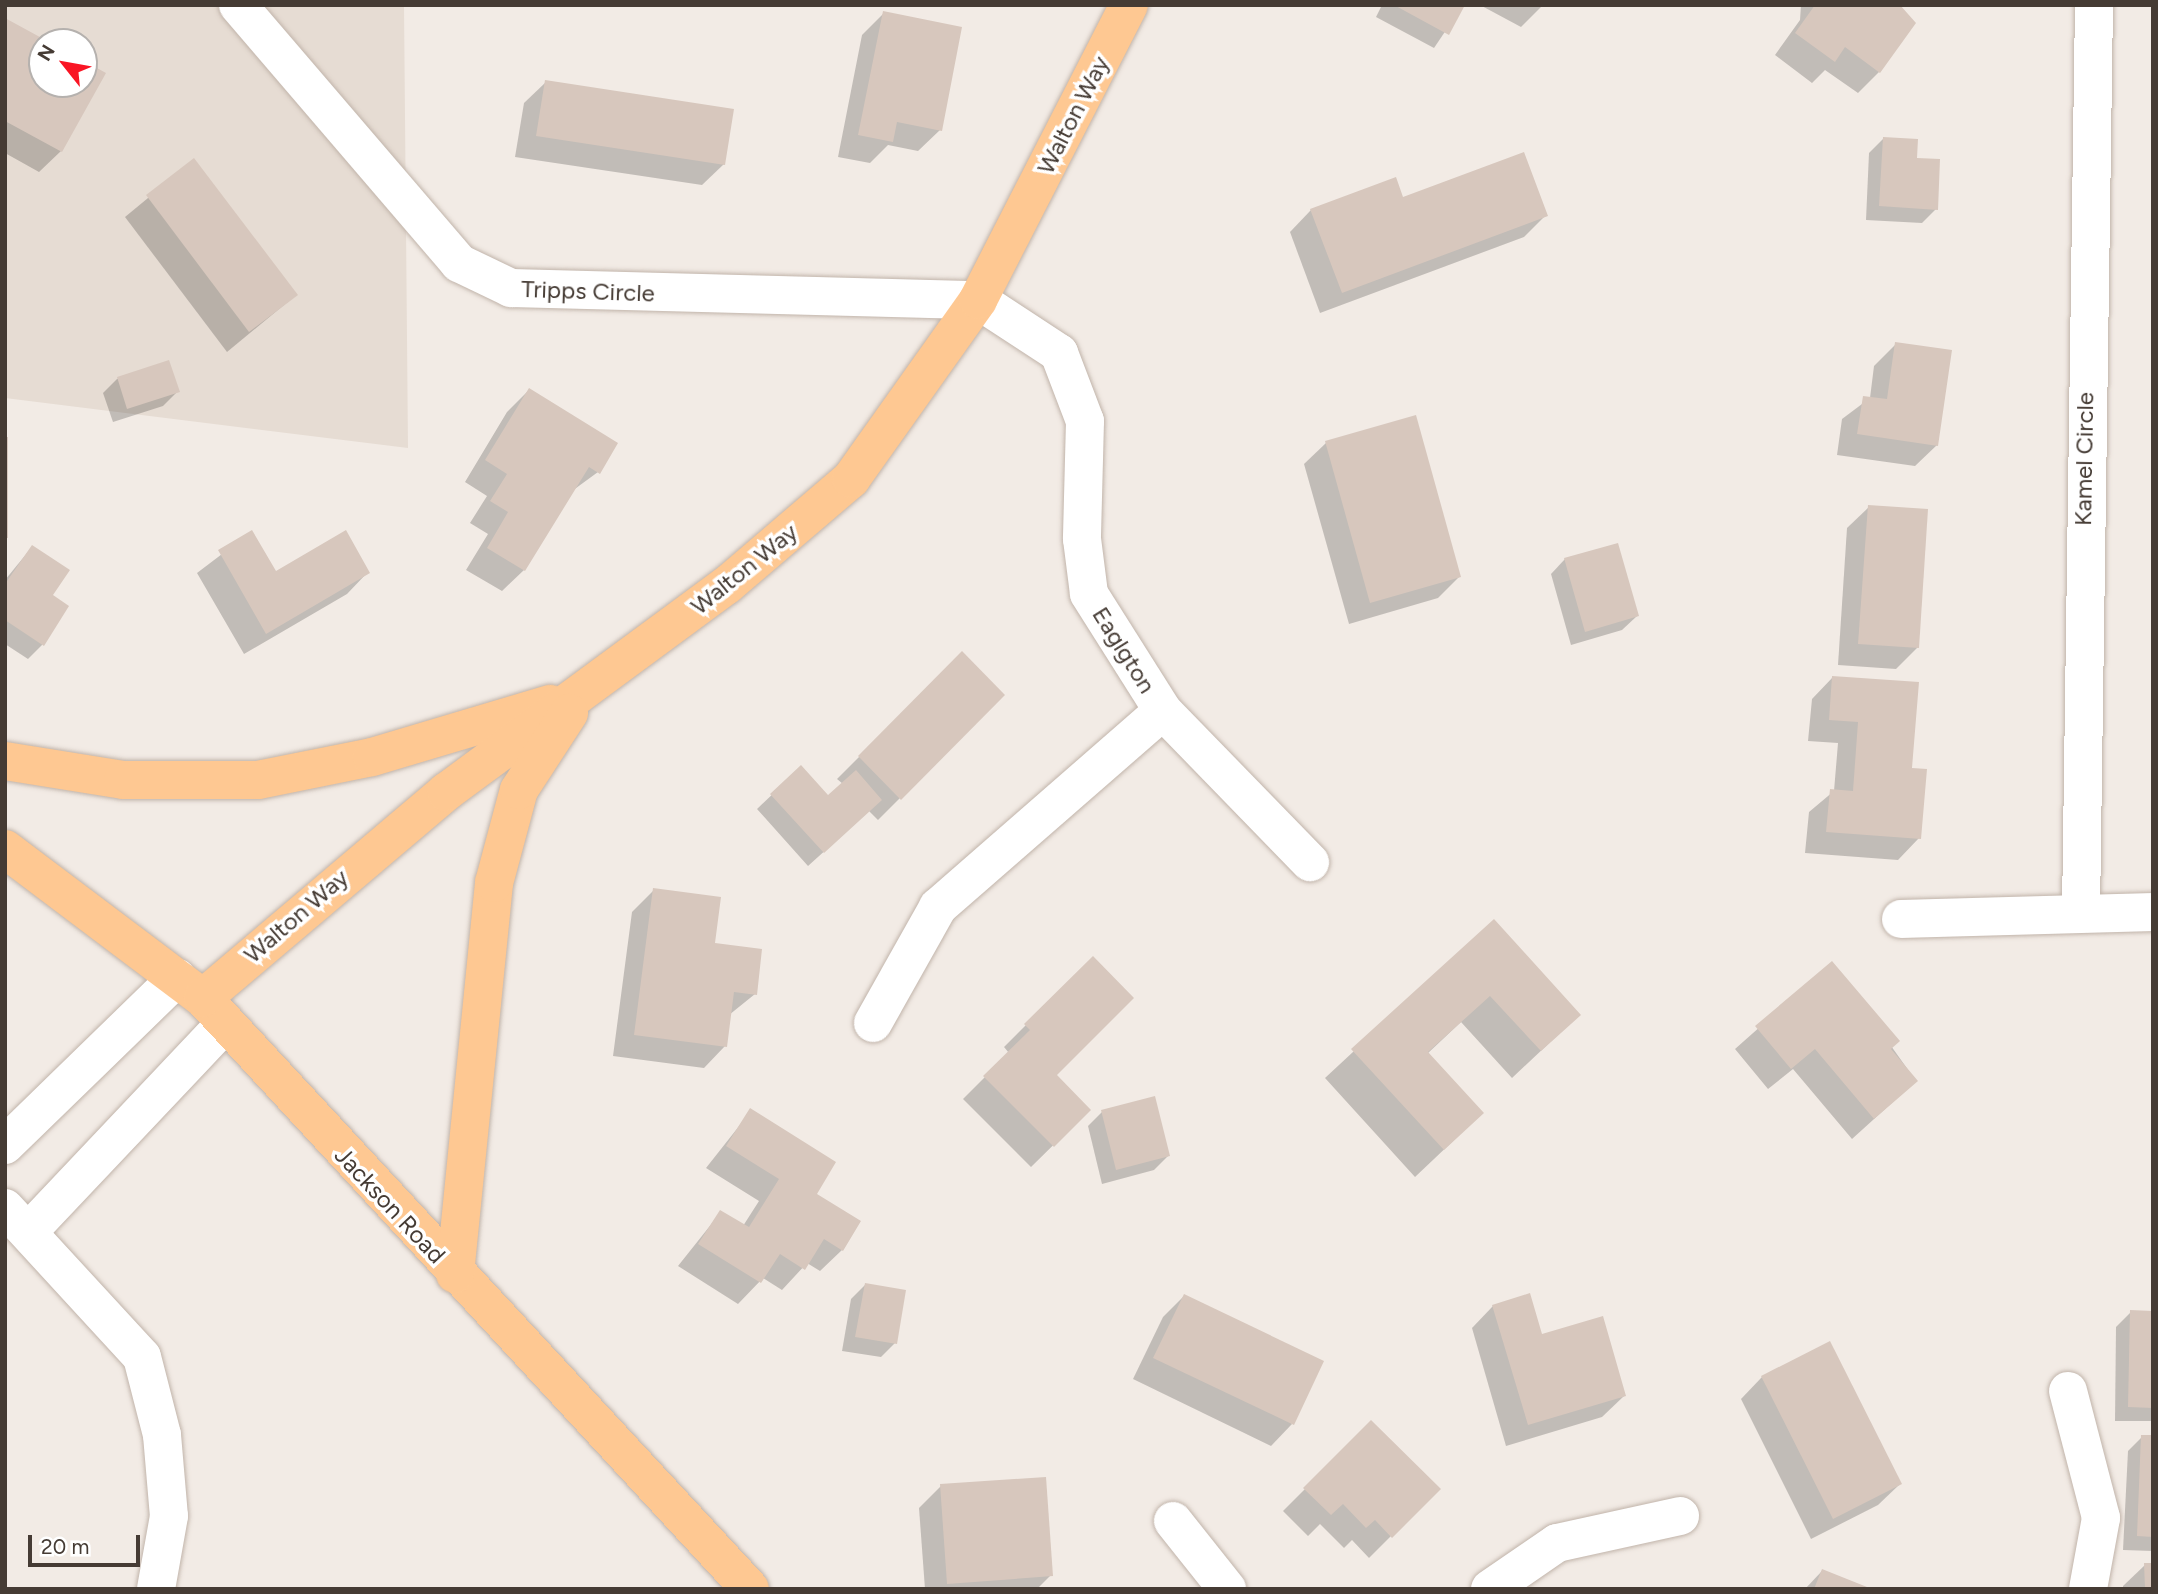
<!DOCTYPE html>
<html>
<head>
<meta charset="utf-8">
<style>
  body { margin:0 }
  #map { position:relative; width:2158px; height:1594px; overflow:hidden; background:#f2ebe5; font-family:Figtree,sans-serif }
  div>[style] { position:absolute }
  .residential>* { inset:0; background:#e6dcd3 }
  .shadow>* { inset:0; background:#0003 }
  .building>* { inset:0; background:#d7c7bd }
  .roads { filter:drop-shadow(0 0 2px #c1b4aa) drop-shadow(0 0 2px #c1b4aa) }
  .minor>* { height:38px; margin:-19px; padding:0 19px; transform-origin:19px; border-radius:19px; background:#fff }
  .major>* { height:38px; margin:-19px; padding:0 19px; transform-origin:19px; border-radius:19px; background:#fec892 }
  span { translate:-50% -50%; white-space:nowrap; text-align:center; line-height:1.15; -webkit-text-stroke:7px #fff; paint-order:stroke }
  .street-label { font-size:24px; color:#453b34 }
  .frame { position:absolute; inset:0; border:7px solid #453b34; pointer-events:none }
  .north { position:absolute; left:28px; top:28px; width:70px; height:70px; box-sizing:border-box; background:#fff; border:2px solid #b5b1ae; border-radius:50%; rotate:301deg; font-size:19px; font-weight:700; line-height:28px; text-align:center; color:#453b34 }
  .north::after { content:''; display:block; margin:auto; width:24px; height:32px; background:#f91524; clip-path:polygon(50% 0,100% 100%,50% 72%,0 100%) }
  .scale { position:absolute; left:28px; top:1535px; width:112px; height:32px; box-sizing:border-box; border:4px solid #453b34; border-top:0; padding-left:9px; font-size:21px; line-height:24px; white-space:nowrap; color:#453b34; -webkit-text-stroke:5px #fff; paint-order:stroke }
</style>
</head>
<body>
<div id="map">
  <div class="residential">
    <div style="clip-path:polygon(evenodd,5px 5px,404px 5px,408px 448px,5px 398px,5px 5px,42px 42px,84px 42px,84px 84px,42px 84px,42px 42px)"></div>
  </div>
  <div class="shadow">
    <div style="clip-path:polygon(1382px 5px,1463px 5px,1434px 48px,1376px 17px)"></div>
    <div style="clip-path:polygon(1480px 5px,1543px 5px,1521px 27px)"></div>
    <div style="clip-path:polygon(1801px 5px,1898px 5px,1879px 72px,1858px 93px,1825px 70px,1812px 83px,1775px 55px,1800px 20px)"></div>
    <div style="clip-path:polygon(884px 13px,940px 130px,918px 151px,888px 145px,870px 163px,838px 157px,862px 35px)"></div>
    <div style="clip-path:polygon(5px 20px,45px 42px,42px 84px,84px 84px,84px 63px,103px 74px,61px 151px,39px 172px,5px 153px)"></div>
    <div style="clip-path:polygon(546px 82px,724px 164px,702px 185px,515px 157px,524px 103px)"></div>
    <div style="clip-path:polygon(1883px 139px,1915px 160px,1936px 209px,1922px 223px,1866px 220px,1869px 153px)"></div>
    <div style="clip-path:polygon(194px 160px,296px 295px,227px 352px,125px 217px)"></div>
    <div style="clip-path:polygon(1402px 200px,1546px 215px,1524px 237px,1320px 313px,1290px 232px,1311px 210px)"></div>
    <div style="clip-path:polygon(1896px 344px,1937px 445px,1915px 466px,1837px 455px,1842px 419px,1870px 398px,1874px 366px)"></div>
    <div style="clip-path:polygon(168px 362px,178px 391px,163px 406px,113px 422px,103px 393px,117px 379px)"></div>
    <div style="clip-path:polygon(5px 370px,7px 538px,5px 539px)"></div>
    <div style="clip-path:polygon(529px 390px,598px 472px,572px 491px,524px 570px,502px 591px,466px 570px,488px 534px,470px 523px,487px 496px,465px 482px,507px 412px)"></div>
    <div style="clip-path:polygon(1326px 443px,1459px 577px,1438px 598px,1349px 624px,1304px 464px)"></div>
    <div style="clip-path:polygon(1869px 507px,1918px 647px,1896px 669px,1838px 665px,1847px 528px)"></div>
    <div style="clip-path:polygon(251px 532px,275px 573px,368px 572px,347px 594px,244px 654px,197px 573px)"></div>
    <div style="clip-path:polygon(32px 547px,51px 596px,42px 645px,28px 659px,5px 644px,5px 580px)"></div>
    <div style="clip-path:polygon(1565px 559px,1637px 616px,1622px 630px,1571px 645px,1551px 574px)"></div>
    <div style="clip-path:polygon(962px 654px,1003px 695px,878px 820px,869px 811px,808px 866px,757px 809px,801px 767px,828px 798px,843px 784px,837px 779px)"></div>
    <div style="clip-path:polygon(1833px 677px,1910px 769px,1919px 838px,1898px 860px,1805px 853px,1809px 812px,1834px 791px,1838px 743px,1808px 741px,1812px 699px)"></div>
    <div style="clip-path:polygon(654px 890px,755px 994px,729px 1015px,725px 1046px,704px 1068px,613px 1056px,632px 912px)"></div>
    <div style="clip-path:polygon(1494px 921px,1579px 1015px,1512px 1078px,1461px 1022px,1427px 1054px,1453px 1141px,1415px 1177px,1325px 1078px)"></div>
    <div style="clip-path:polygon(1093px 958px,1054px 1075px,1089px 1110px,1031px 1167px,963px 1099px,1009px 1053px,1004px 1047px)"></div>
    <div style="clip-path:polygon(1832px 963px,1916px 1081px,1852px 1139px,1793px 1069px,1768px 1089px,1735px 1049px)"></div>
    <div style="clip-path:polygon(751px 1111px,815px 1194px,842px 1250px,820px 1271px,807px 1263px,782px 1290px,763px 1278px,738px 1304px,678px 1266px,721px 1212px,743px 1226px,759px 1201px,706px 1168px)"></div>
    <div style="clip-path:polygon(1102px 1112px,1168px 1156px,1154px 1170px,1102px 1184px,1088px 1126px)"></div>
    <div style="clip-path:polygon(865px 1285px,895px 1343px,881px 1357px,842px 1351px,851px 1299px)"></div>
    <div style="clip-path:polygon(1184px 1296px,1292px 1424px,1271px 1446px,1133px 1379px,1163px 1317px)"></div>
    <div style="clip-path:polygon(1493px 1306px,1540px 1336px,1624px 1396px,1602px 1417px,1506px 1446px,1472px 1328px)"></div>
    <div style="clip-path:polygon(2131px 1312px,2153px 1313px,2153px 1421px,2115px 1421px,2116px 1327px)"></div>
    <div style="clip-path:polygon(1762px 1377px,1900px 1484px,1878px 1505px,1811px 1539px,1741px 1399px)"></div>
    <div style="clip-path:polygon(1371px 1423px,1438px 1489px,1369px 1558px,1352px 1540px,1344px 1548px,1320px 1524px,1308px 1536px,1283px 1511px)"></div>
    <div style="clip-path:polygon(2142px 1437px,2153px 1437px,2153px 1551px,2123px 1550px,2128px 1451px)"></div>
    <div style="clip-path:polygon(941px 1486px,1051px 1575px,1037px 1589px,925px 1589px,919px 1508px)"></div>
    <div style="clip-path:polygon(2145px 1565px,2153px 1589px,2123px 1589px,2123px 1586px)"></div>
    <div style="clip-path:polygon(1822px 1571px,1868px 1589px,1805px 1589px)"></div>
  </div>
  <div class="building">
    <div style="clip-path:polygon(1394px 5px,1465px 5px,1449px 35px)"></div>
    <div style="clip-path:polygon(1815px 5px,1900px 5px,1916px 23px,1880px 73px,1845px 47px,1835px 62px,1795px 33px)"></div>
    <div style="clip-path:polygon(883px 11px,962px 27px,942px 131px,897px 122px,893px 142px,858px 135px)"></div>
    <div style="clip-path:polygon(5px 18px,49px 42px,42px 42px,42px 84px,84px 84px,84px 61px,106px 73px,62px 152px,5px 121px)"></div>
    <div style="clip-path:polygon(545px 80px,734px 109px,725px 165px,536px 136px)"></div>
    <div style="clip-path:polygon(1883px 137px,1918px 139px,1917px 158px,1940px 159px,1938px 210px,1879px 206px)"></div>
    <div style="clip-path:polygon(1524px 152px,1548px 216px,1342px 293px,1310px 209px,1396px 177px,1403px 197px)"></div>
    <div style="clip-path:polygon(194px 158px,298px 295px,249px 332px,146px 195px)"></div>
    <div style="clip-path:polygon(1895px 342px,1952px 350px,1938px 446px,1857px 434px,1863px 396px,1887px 399px)"></div>
    <div style="clip-path:polygon(169px 360px,180px 392px,127px 409px,117px 377px)"></div>
    <div style="clip-path:polygon(529px 388px,618px 443px,600px 474px,589px 467px,525px 571px,487px 548px,508px 512px,490px 501px,507px 474px,485px 460px)"></div>
    <div style="clip-path:polygon(1416px 415px,1461px 577px,1370px 603px,1325px 441px)"></div>
    <div style="clip-path:polygon(5px 437px,8px 437px,8px 538px,5px 538px)"></div>
    <div style="clip-path:polygon(1868px 505px,1928px 509px,1919px 648px,1858px 644px)"></div>
    <div style="clip-path:polygon(252px 530px,276px 571px,346px 530px,370px 573px,266px 634px,218px 550px)"></div>
    <div style="clip-path:polygon(1618px 543px,1639px 616px,1585px 632px,1564px 558px)"></div>
    <div style="clip-path:polygon(32px 545px,70px 570px,53px 595px,69px 606px,44px 646px,5px 620px,5px 584px)"></div>
    <div style="clip-path:polygon(962px 651px,1005px 695px,901px 800px,858px 756px)"></div>
    <div style="clip-path:polygon(1832px 676px,1919px 682px,1912px 768px,1927px 769px,1921px 839px,1826px 832px,1830px 789px,1853px 791px,1858px 722px,1829px 720px)"></div>
    <div style="clip-path:polygon(801px 765px,828px 795px,856px 770px,882px 800px,824px 853px,770px 794px)"></div>
    <div style="clip-path:polygon(653px 888px,721px 897px,715px 943px,762px 949px,757px 995px,734px 992px,727px 1047px,634px 1035px)"></div>
    <div style="clip-path:polygon(1494px 919px,1581px 1015px,1541px 1051px,1490px 996px,1428px 1052px,1484px 1113px,1444px 1150px,1351px 1049px)"></div>
    <div style="clip-path:polygon(1093px 956px,1134px 998px,1057px 1075px,1091px 1110px,1054px 1147px,983px 1076px,1030px 1030px,1024px 1024px)"></div>
    <div style="clip-path:polygon(1832px 961px,1900px 1041px,1891px 1049px,1918px 1081px,1874px 1119px,1815px 1049px,1791px 1069px,1755px 1026px)"></div>
    <div style="clip-path:polygon(1155px 1096px,1170px 1156px,1116px 1170px,1101px 1110px)"></div>
    <div style="clip-path:polygon(750px 1108px,836px 1162px,817px 1194px,861px 1221px,843px 1251px,824px 1239px,805px 1270px,780px 1254px,761px 1283px,698px 1244px,720px 1210px,749px 1227px,779px 1179px,726px 1146px)"></div>
    <div style="clip-path:polygon(865px 1283px,906px 1290px,897px 1344px,855px 1337px)"></div>
    <div style="clip-path:polygon(1530px 1293px,1542px 1334px,1603px 1316px,1626px 1396px,1528px 1425px,1492px 1305px)"></div>
    <div style="clip-path:polygon(1184px 1294px,1324px 1361px,1294px 1425px,1153px 1358px)"></div>
    <div style="clip-path:polygon(2130px 1310px,2153px 1311px,2153px 1408px,2128px 1407px)"></div>
    <div style="clip-path:polygon(1830px 1341px,1902px 1484px,1833px 1519px,1761px 1376px)"></div>
    <div style="clip-path:polygon(1371px 1420px,1441px 1489px,1392px 1538px,1375px 1520px,1366px 1528px,1343px 1504px,1331px 1515px,1303px 1488px)"></div>
    <div style="clip-path:polygon(2141px 1435px,2153px 1435px,2153px 1537px,2137px 1536px)"></div>
    <div style="clip-path:polygon(1046px 1477px,1053px 1576px,947px 1584px,940px 1484px)"></div>
    <div style="clip-path:polygon(2144px 1563px,2153px 1563px,2153px 1589px,2145px 1589px)"></div>
    <div style="clip-path:polygon(1822px 1569px,1872px 1589px,1814px 1589px)"></div>
  </div>
  <div class="roads">
    <div class="minor">
      <div style="left:238px;top:5px;width:340px;rotate:49.4deg"></div>
      <div style="left:459px;top:263px;width:58px;rotate:25.7deg"></div>
      <div style="left:511px;top:288px;width:467px;rotate:1.5deg"></div>
      <div style="left:978px;top:300px;width:97px;rotate:33.2deg"></div>
      <div style="left:1059px;top:353px;width:73px;rotate:69.1deg"></div>
      <div style="left:1085px;top:421px;width:118px;rotate:91.5deg"></div>
      <div style="left:1082px;top:539px;width:55px;rotate:82.7deg"></div>
      <div style="left:1089px;top:594px;width:138px;rotate:57.7deg"></div>
      <div style="left:1163px;top:711px;width:211px;rotate:45.8deg"></div>
      <div style="left:2081px;top:912px;width:907px;rotate:-89.18deg"></div>
      <div style="left:1901px;top:919px;width:252px;rotate:-1.6deg"></div>
      <div style="left:873px;top:1023px;width:133px;rotate:-60.7deg"></div>
      <div style="left:938px;top:907px;width:298px;rotate:-41.1deg"></div>
      <div style="left:5px;top:1145px;width:240px;rotate:-44.2deg"></div>
      <div style="left:5px;top:1208px;width:202px;rotate:47.4deg"></div>
      <div style="left:142px;top:1357px;width:81px;rotate:75.6deg"></div>
      <div style="left:162px;top:1435px;width:81px;rotate:85.1deg"></div>
      <div style="left:169px;top:1516px;width:74px;rotate:100.1deg"></div>
      <div style="left:29px;top:1231px;width:285px;rotate:-46.6deg"></div>
      <div style="left:2068px;top:1391px;width:131px;rotate:75.4deg"></div>
      <div style="left:2101px;top:1518px;width:72px;rotate:100.4deg"></div>
      <div style="left:1173px;top:1521px;width:87px;rotate:51.5deg"></div>
      <div style="left:1490px;top:1589px;width:81px;rotate:-34.5deg"></div>
      <div style="left:1557px;top:1543px;width:126px;rotate:-12.4deg"></div>
    </div>
    <div class="major">
      <div style="left:5px;top:761px;width:120px;rotate:9.1deg"></div>
      <div style="left:123px;top:780px;width:135px"></div>
      <div style="left:258px;top:780px;width:116px;rotate:-11.4deg"></div>
      <div style="left:372px;top:757px;width:186px;rotate:-16.6deg"></div>
      <div style="left:5px;top:849px;width:248px;rotate:37deg"></div>
      <div style="left:203px;top:998px;width:805px;rotate:47.21deg"></div>
      <div style="left:203px;top:998px;width:319px;rotate:-40.3deg"></div>
      <div style="left:446px;top:792px;width:349px;rotate:-36.4deg"></div>
      <div style="left:727px;top:585px;width:163px;rotate:-40.5deg"></div>
      <div style="left:851px;top:479px;width:219px;rotate:-54.6deg"></div>
      <div style="left:978px;top:300px;width:331px;rotate:-62.9deg"></div>
      <div style="left:455px;top:1274px;width:393px;rotate:-84.3deg"></div>
      <div style="left:494px;top:883px;width:96px;rotate:-75deg"></div>
      <div style="left:519px;top:790px;width:92px;rotate:-57deg"></div>
    </div>
  </div>
  <div class="street-label">
    <span style="left:1073px;top:115px;rotate:-63deg">Walton Way</span>
    <span style="left:588px;top:291px;rotate:2deg">Tripps Circle</span>
    <span style="left:2084px;top:459px;rotate:-89deg">Kamel Circle</span>
    <span style="left:744px;top:569px;rotate:-39deg">Walton Way</span>
    <span style="left:1124px;top:650px;rotate:58deg">Eaglgton</span>
    <span style="left:296px;top:916px;rotate:-41deg">Walton Way</span>
    <span style="left:390px;top:1205px;rotate:47deg">Jackson Road</span>
  </div>
  <div class="frame"></div>
  <div class="north">N</div>
  <div class="scale">20 m</div>
</div>
</body>
</html>
